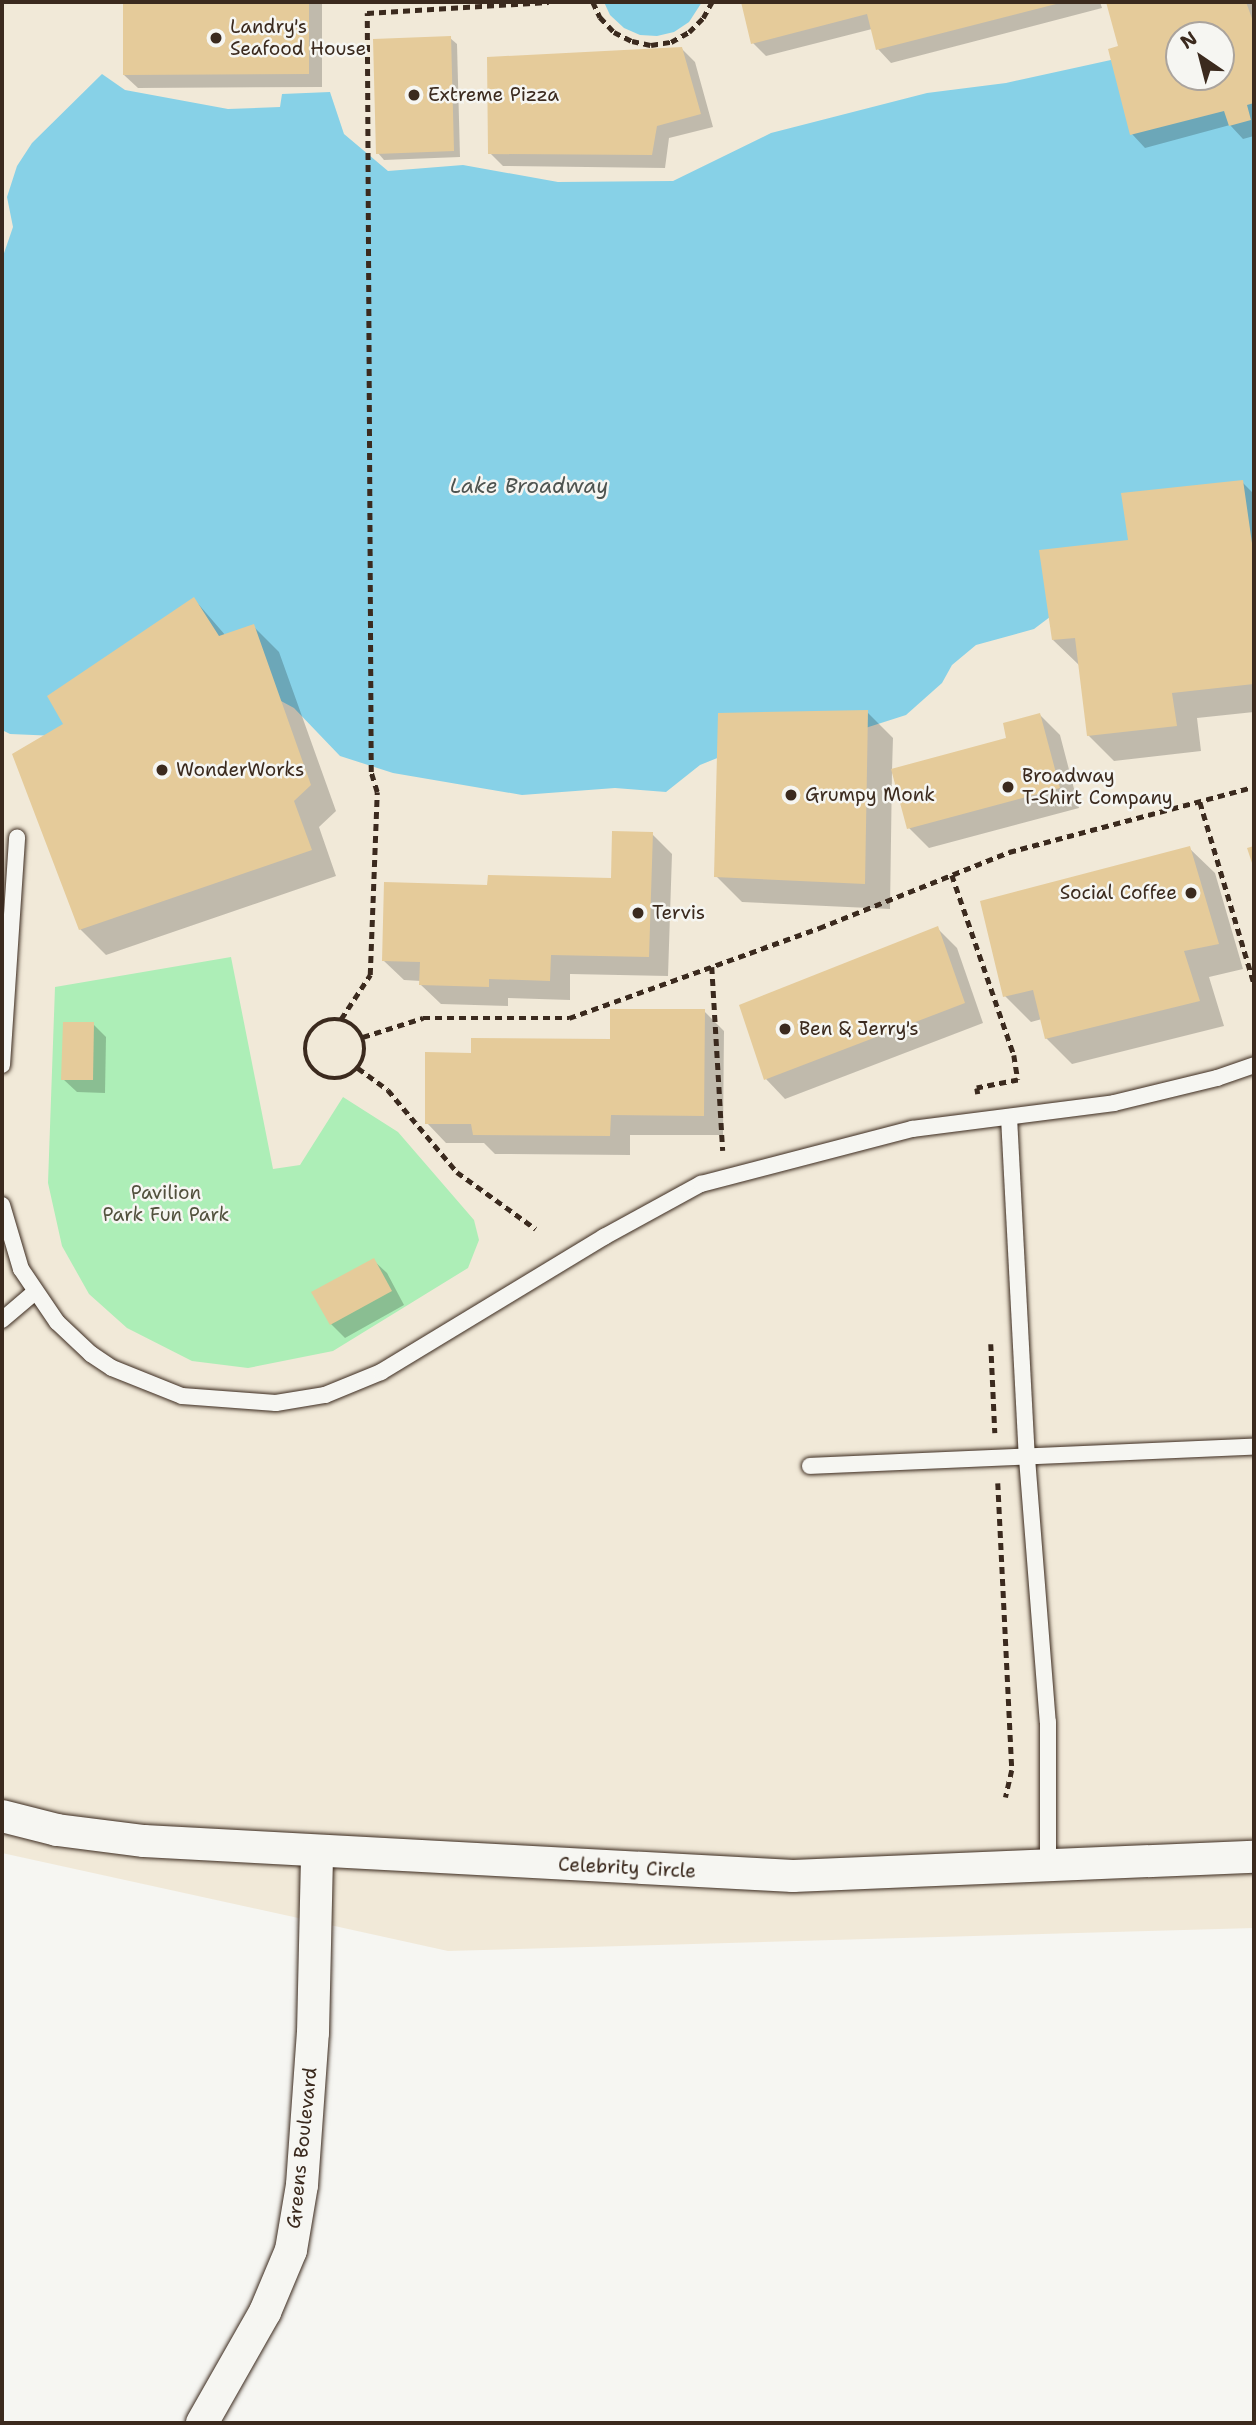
<!DOCTYPE html>
<html>
<head>
<meta charset="utf-8">
<style>
  body { margin:0 }
  #map { position:relative; width:1256px; height:2425px; overflow:hidden; background:#f6f6f2; font-family:"Shantell Sans",sans-serif }
  div>[style] { position:absolute }
  .built>* { inset:0; background:#f1e9d8 }
  .green>* { inset:0; background:#adeeb7 }
  .water>* { inset:0; background:#87d1e7 }
  .shadow>* { inset:0; background:#0003 }
  .building>* { inset:0; background:#e5cb9a }
  .path>* { height:4.5px; margin-top:-2.25px; transform-origin:0; background:repeating-linear-gradient(90deg,#3b2a1e 0 7px,transparent 0 12px) }
  .path>.ring { margin:-2.25px; padding:0; box-sizing:content-box; background:none; border:4.5px solid #3b2a1e; border-radius:50% }
  .roads { filter:drop-shadow(0 0 2px #3b2a1e) drop-shadow(0 0 2px #3b2a1e) }
  .service>* { height:16px; margin:-8px; padding:0 8px; transform-origin:8px; border-radius:8px; background:#f6f6f2 }
  .minor>* { height:32px; margin:-16px; padding:0 16px; transform-origin:16px; border-radius:16px; background:#f6f6f2 }
  .dots>* { width:19px; height:19px; translate:-50% -50%; box-sizing:border-box; border:4px solid #f6f6f2; border-radius:50% }
  span { translate:-50% -50%; white-space:nowrap; text-align:center; line-height:1.15; -webkit-text-stroke:5px #f6f6f2; paint-order:stroke }
  .poi-label { font-size:19px; color:#3b2a1e }
  .left { translate:0 -50%; text-align:left }
  .right { translate:-100% -50%; text-align:right }
  .park-label { font-size:19px; color:#52513d }
  .street-label { font-size:19px; color:#3b2a1e }
  .water-label { font-size:21px; color:#4e5450; font-style:italic }
  .frame { position:absolute; inset:0; border:4px solid #3b2a1e; pointer-events:none }
  .north { position:absolute; left:1165px; top:21px; width:70px; height:70px; box-sizing:border-box; background:#f6f6f2; border:2px solid #aba49d; border-radius:50%; rotate:325deg; font-size:19px; font-weight:700; line-height:28px; text-align:center; color:#3b2a1e }
  .north::after { content:''; display:block; margin:auto; width:24px; height:32px; background:#3b2a1e; clip-path:polygon(50% 0,100% 100%,50% 72%,0 100%) }
</style>
</head>
<body>
<div id="map">
  <div class="built">
    <div style="clip-path:polygon(evenodd,2px 2px,1254px 2px,1254px 1928px,448px 1951px,2px 1853px,2px 2px,1179px 35px,1221px 35px,1221px 77px,1179px 77px,1179px 35px)"></div>
  </div>
  <div class="green">
    <div style="clip-path:polygon(231px 957px,273px 1169px,300px 1165px,343px 1097px,398px 1132px,474px 1220px,479px 1240px,468px 1268px,333px 1351px,248px 1368px,192px 1361px,127px 1328px,89px 1294px,62px 1246px,48px 1183px,55px 987px)"></div>
  </div>
  <div class="water">
    <div style="clip-path:polygon(604px 2px,702px 2px,689px 22px,674px 32px,657px 36px,640px 35px,624px 28px,610px 15px)"></div>
    <div style="clip-path:polygon(1120px 58px,1133px 104px,1254px 74px,1254px 576px,1083px 592px,1034px 629px,976px 645px,952px 665px,942px 683px,906px 715px,831px 739px,752px 744px,700px 765px,666px 792px,615px 788px,522px 795px,393px 773px,340px 756px,294px 708px,227px 672px,57px 736px,10px 734px,2px 730px,2px 259px,13px 227px,7px 197px,17px 166px,32px 143px,102px 74px,125px 90px,228px 109px,280px 107px,282px 94px,330px 92px,344px 134px,388px 171px,463px 165px,558px 182px,673px 181px,771px 133px,927px 93px,1006px 83px)"></div>
  </div>
  <div class="shadow">
    <div style="clip-path:polygon(124px 2px,322px 2px,322px 87px,138px 88px,124px 75px)"></div>
    <div style="clip-path:polygon(742px 2px,1100px 2px,1102px 8px,891px 63px,878px 49px,872px 29px,766px 56px,753px 43px)"></div>
    <div style="clip-path:polygon(evenodd,1108px 2px,1254px 2px,1254px 136px,1243px 139px,1230px 125px,1145px 148px,1132px 134px,1120px 48px,1108px 2px,1179px 35px,1221px 35px,1221px 77px,1179px 77px,1179px 35px)"></div>
    <div style="clip-path:polygon(450px 38px,457px 44px,460px 157px,384px 160px,378px 153px)"></div>
    <div style="clip-path:polygon(682px 49px,695px 62px,713px 127px,669px 138px,665px 168px,503px 166px,490px 153px)"></div>
    <div style="clip-path:polygon(1242px 482px,1254px 494px,1254px 712px,1197px 718px,1201px 751px,1114px 761px,1088px 735px,1080px 666px,1053px 640px,1130px 541px)"></div>
    <div style="clip-path:polygon(194px 599px,226px 636px,253px 626px,279px 652px,336px 811px,319px 827px,336px 876px,106px 955px,80px 929px,65px 725px)"></div>
    <div style="clip-path:polygon(867px 712px,893px 738px,892px 771px,1009px 739px,1040px 715px,1060px 735px,1079px 808px,929px 848px,909px 828px,892px 771px,890px 909px,742px 902px,716px 876px)"></div>
    <div style="clip-path:polygon(652px 834px,672px 854px,668px 976px,570px 974px,570px 1000px,508px 998px,508px 1006px,441px 1004px,421px 985px,421px 981px,404px 980px,384px 961px,489px 887px,612px 879px)"></div>
    <div style="clip-path:polygon(1189px 848px,1215px 873px,1243px 969px,1209px 977px,1224px 1026px,1072px 1064px,1046px 1038px,1042px 1019px,1031px 1022px,1005px 996px)"></div>
    <div style="clip-path:polygon(937px 928px,957px 948px,983px 1023px,785px 1099px,766px 1079px)"></div>
    <div style="clip-path:polygon(704px 1011px,724px 1031px,723px 1135px,630px 1135px,630px 1155px,495px 1154px,484px 1143px,446px 1143px,427px 1123px,472px 1054px,612px 1041px)"></div>
    <div style="clip-path:polygon(93px 1024px,106px 1037px,105px 1093px,77px 1092px,63px 1079px)"></div>
    <div style="clip-path:polygon(373px 1260px,387px 1273px,404px 1305px,345px 1338px,331px 1324px,314px 1292px)"></div>
  </div>
  <div class="building">
    <div style="clip-path:polygon(123px 2px,309px 2px,309px 74px,123px 75px)"></div>
    <div style="clip-path:polygon(741px 2px,1060px 2px,1060px 3px,876px 50px,867px 14px,751px 44px)"></div>
    <div style="clip-path:polygon(evenodd,1106px 2px,1246px 2px,1254px 24px,1254px 103px,1247px 105px,1251px 120px,1229px 126px,1224px 111px,1130px 135px,1108px 49px,1118px 46px,1106px 2px,1179px 35px,1221px 35px,1221px 77px,1179px 77px,1179px 35px)"></div>
    <div style="clip-path:polygon(451px 36px,454px 151px,376px 154px,373px 39px)"></div>
    <div style="clip-path:polygon(682px 47px,701px 114px,657px 126px,652px 155px,488px 154px,487px 57px)"></div>
    <div style="clip-path:polygon(1243px 480px,1254px 557px,1254px 684px,1172px 693px,1177px 726px,1087px 736px,1075px 638px,1052px 640px,1039px 550px,1128px 540px,1121px 493px)"></div>
    <div style="clip-path:polygon(194px 597px,219px 636px,254px 624px,311px 785px,294px 801px,312px 850px,79px 930px,12px 754px,63px 724px,47px 696px)"></div>
    <div style="clip-path:polygon(868px 710px,865px 884px,714px 877px,718px 713px)"></div>
    <div style="clip-path:polygon(1040px 713px,1060px 788px,907px 829px,891px 769px,1006px 738px,1003px 723px)"></div>
    <div style="clip-path:polygon(612px 831px,653px 832px,649px 957px,551px 955px,550px 981px,489px 979px,489px 987px,419px 985px,420px 962px,382px 961px,384px 882px,487px 885px,488px 875px,611px 878px)"></div>
    <div style="clip-path:polygon(1190px 846px,1219px 944px,1184px 951px,1200px 1001px,1045px 1039px,1033px 990px,1003px 997px,980px 901px)"></div>
    <div style="clip-path:polygon(1254px 846px,1254px 869px,1247px 848px)"></div>
    <div style="clip-path:polygon(938px 926px,965px 1003px,764px 1080px,739px 1005px)"></div>
    <div style="clip-path:polygon(610px 1009px,705px 1009px,704px 1116px,611px 1115px,610px 1136px,473px 1135px,471px 1124px,425px 1124px,425px 1052px,471px 1053px,471px 1038px,610px 1039px)"></div>
    <div style="clip-path:polygon(63px 1022px,94px 1022px,93px 1080px,61px 1080px)"></div>
    <div style="clip-path:polygon(374px 1258px,392px 1291px,330px 1325px,311px 1292px)"></div>
  </div>
  <div class="path">
    <div style="left:593px;top:2px;width:17px;rotate:65deg"></div>
    <div style="left:600px;top:17px;width:21px;rotate:47deg"></div>
    <div style="left:614px;top:32px;width:20px;rotate:27deg"></div>
    <div style="left:632px;top:41px;width:19px;rotate:12deg"></div>
    <div style="left:651px;top:45px;width:20px;rotate:-9deg"></div>
    <div style="left:671px;top:42px;width:21px;rotate:-29deg"></div>
    <div style="left:689px;top:32px;width:20px;rotate:-45deg"></div>
    <div style="left:703px;top:18px;width:18px;rotate:-61deg"></div>
    <div style="left:1200px;top:802px;width:189px;rotate:73.4deg"></div>
    <div style="left:952px;top:875px;width:190px;rotate:71deg"></div>
    <div style="left:1014px;top:1055px;width:25px;rotate:81deg"></div>
    <div style="left:1018px;top:1080px;width:42px;rotate:169deg"></div>
    <div style="left:977px;top:1088px;width:6px;rotate:81deg"></div>
    <div style="left:712px;top:967px;width:184px;rotate:86.6deg"></div>
    <div class="ring" style="left:305px;top:1019px;width:55.5px;height:55.5px"></div>
    <div style="left:341px;top:1019px;width:53px;rotate:-56.6deg"></div>
    <div style="left:370px;top:975px;width:183px;rotate:-87.8deg"></div>
    <div style="left:377px;top:792px;width:21px;rotate:-107deg"></div>
    <div style="left:371px;top:772px;width:759px;rotate:-90.3deg"></div>
    <div style="left:367px;top:13px;width:182px;rotate:-3.5deg"></div>
    <div style="left:363px;top:1037px;width:63px;rotate:-17.6deg"></div>
    <div style="left:423px;top:1018px;width:146px"></div>
    <div style="left:569px;top:1018px;width:266px;rotate:-19.8deg"></div>
    <div style="left:819px;top:928px;width:205px;rotate:-21.8deg"></div>
    <div style="left:1009px;top:852px;width:253px;rotate:-14.9deg"></div>
    <div style="left:358px;top:1068px;width:37px;rotate:36deg"></div>
    <div style="left:388px;top:1090px;width:107px;rotate:49.9deg"></div>
    <div style="left:457px;top:1172px;width:97px;rotate:35.8deg"></div>
    <div style="left:991px;top:1344px;width:89px;rotate:87.4deg"></div>
    <div style="left:998px;top:1483px;width:287px;rotate:87.2deg"></div>
    <div style="left:1012px;top:1770px;width:28px;rotate:103deg"></div>
  </div>
  <div class="roads">
    <div class="service">
      <div style="left:2px;top:1065px;width:228px;rotate:-86.2deg"></div>
      <div style="left:1009px;top:1117px;width:341px;rotate:87deg"></div>
      <div style="left:1027px;top:1458px;width:265px;rotate:85.5deg"></div>
      <div style="left:1048px;top:1722px;width:142px;rotate:90deg"></div>
      <div style="left:2px;top:1205px;width:67px;rotate:73.5deg"></div>
      <div style="left:21px;top:1269px;width:64px;rotate:55.8deg"></div>
      <div style="left:57px;top:1322px;width:47px;rotate:43.3deg"></div>
      <div style="left:91px;top:1354px;width:25px;rotate:34deg"></div>
      <div style="left:112px;top:1368px;width:75px;rotate:21.8deg"></div>
      <div style="left:182px;top:1396px;width:94px;rotate:4.3deg"></div>
      <div style="left:276px;top:1403px;width:50px;rotate:-9.3deg"></div>
      <div style="left:325px;top:1395px;width:61px;rotate:-22.3deg"></div>
      <div style="left:381px;top:1372px;width:261px;rotate:-31.2deg"></div>
      <div style="left:604px;top:1237px;width:111px;rotate:-28.7deg"></div>
      <div style="left:701px;top:1184px;width:218px;rotate:-14.6deg"></div>
      <div style="left:912px;top:1129px;width:204px;rotate:-7.3deg"></div>
      <div style="left:1114px;top:1103px;width:106px;rotate:-13.6deg"></div>
      <div style="left:1217px;top:1078px;width:39px;rotate:-19deg"></div>
      <div style="left:2px;top:1320px;width:43px;rotate:-40.3deg"></div>
      <div style="left:810px;top:1466px;width:444px;rotate:-2.5deg"></div>
    </div>
    <div class="minor">
      <div style="left:2px;top:1816px;width:57px;rotate:14.3deg"></div>
      <div style="left:57px;top:1830px;width:88px;rotate:7.2deg"></div>
      <div style="left:144px;top:1841px;width:650px;rotate:3.09deg"></div>
      <div style="left:793px;top:1876px;width:461px;rotate:-2.4deg"></div>
      <div style="left:202px;top:2423px;width:128px;rotate:-60.4deg"></div>
      <div style="left:265px;top:2312px;width:67px;rotate:-67.2deg"></div>
      <div style="left:291px;top:2250px;width:66px;rotate:-80.4deg"></div>
      <div style="left:302px;top:2185px;width:152px;rotate:-85.9deg"></div>
      <div style="left:313px;top:2033px;width:182px;rotate:-88.7deg"></div>
    </div>
  </div>
  <div class="dots">
    <div style="left:216px;top:38px;background:#3b2a1e"></div>
    <div style="left:414px;top:95px;background:#3b2a1e"></div>
    <div style="left:162px;top:770px;background:#3b2a1e"></div>
    <div style="left:1008px;top:787px;background:#3b2a1e"></div>
    <div style="left:791px;top:795px;background:#3b2a1e"></div>
    <div style="left:1191px;top:893px;background:#3b2a1e"></div>
    <div style="left:638px;top:913px;background:#3b2a1e"></div>
    <div style="left:785px;top:1029px;background:#3b2a1e"></div>
  </div>
  <div class="poi-label">
    <span class="left" style="left:230px;top:38px">Landry's<br>Seafood House</span>
    <span class="left" style="left:428px;top:95px">Extreme Pizza</span>
    <span class="left" style="left:176px;top:770px">WonderWorks</span>
    <span class="left" style="left:1022px;top:787px">Broadway<br>T-Shirt Company</span>
    <span class="left" style="left:805px;top:795px">Grumpy Monk</span>
    <span class="right" style="left:1177px;top:893px">Social Coffee</span>
    <span class="left" style="left:652px;top:913px">Tervis</span>
    <span class="left" style="left:799px;top:1029px">Ben &amp; Jerry's</span>
  </div>
  <div class="park-label">
    <span style="left:166px;top:1204px">Pavilion<br>Park Fun Park</span>
  </div>
  <div class="street-label">
    <span style="left:627px;top:1868px;rotate:3deg">Celebrity Circle</span>
    <span style="left:302px;top:2148px;rotate:-84deg">Greens Boulevard</span>
  </div>
  <div class="water-label">
    <span style="left:529px;top:486px">Lake Broadway</span>
  </div>
  <div class="frame"></div>
  <div class="north">N</div>
</div>
</body>
</html>
